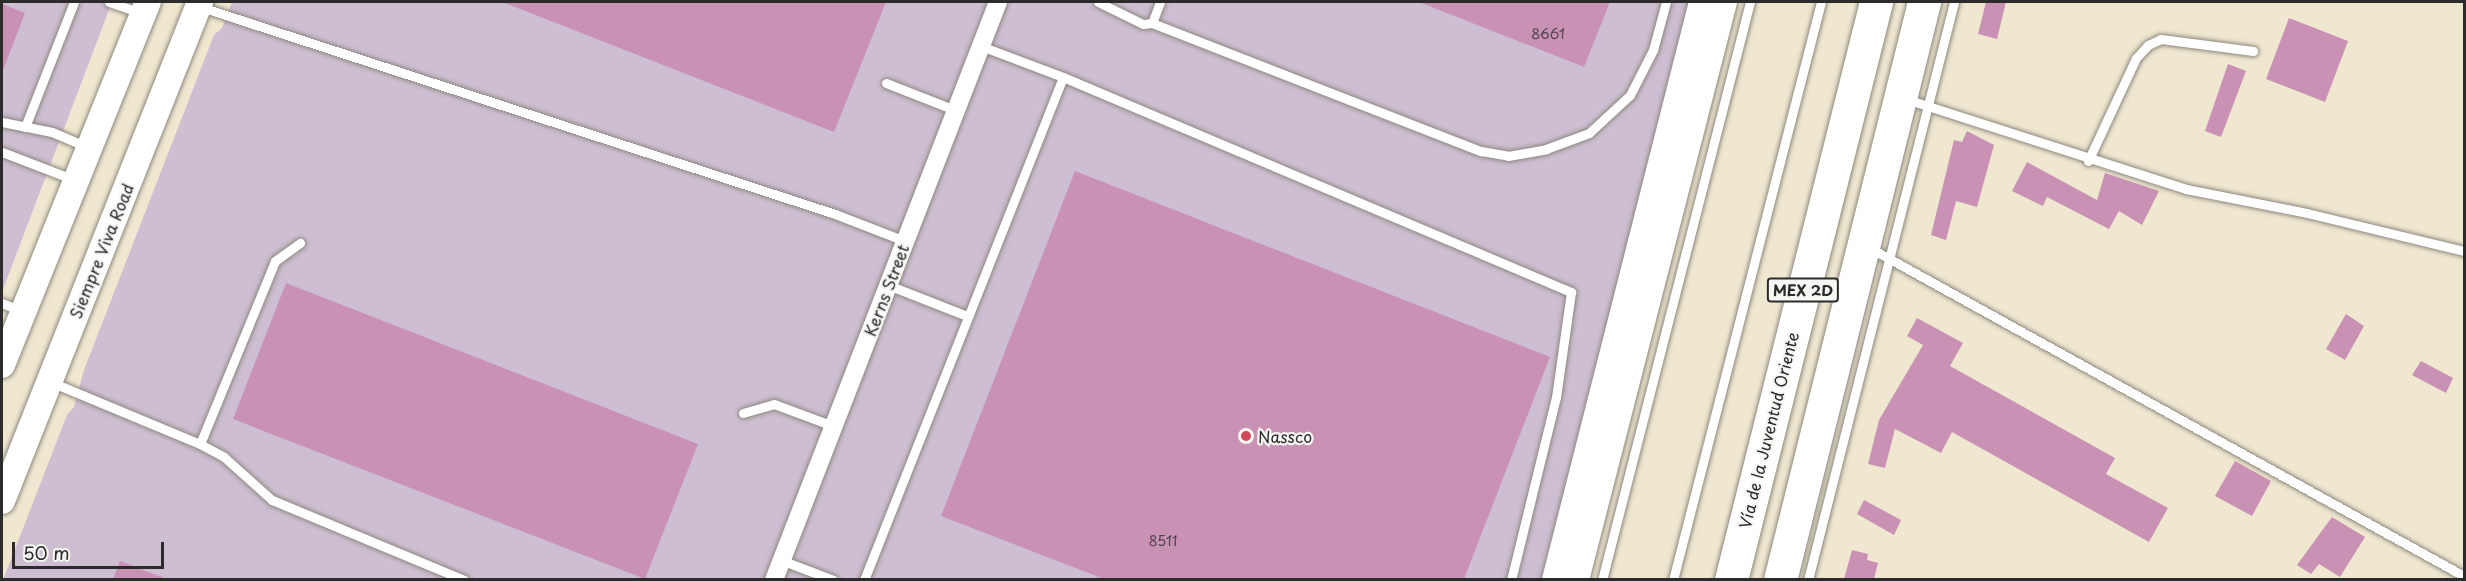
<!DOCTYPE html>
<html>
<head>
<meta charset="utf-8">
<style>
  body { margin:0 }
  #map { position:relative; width:2466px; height:581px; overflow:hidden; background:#efe7d0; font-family:"Playpen Sans",sans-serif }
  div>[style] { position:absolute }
  .industrial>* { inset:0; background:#cdbed2 }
  .building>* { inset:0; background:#c992b5 }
  .roads { filter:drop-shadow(0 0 2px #8d897e) drop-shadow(0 0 2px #8d897e) }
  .lane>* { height:9px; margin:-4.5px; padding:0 4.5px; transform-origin:4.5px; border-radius:4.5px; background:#fff }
  .street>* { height:18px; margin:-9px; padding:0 9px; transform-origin:9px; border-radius:9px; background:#fff }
  .secondary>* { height:26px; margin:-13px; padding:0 13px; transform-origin:13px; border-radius:13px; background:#fff }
  .highway>* { height:33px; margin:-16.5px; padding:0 16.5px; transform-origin:16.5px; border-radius:16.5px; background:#fff }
  .dots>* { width:16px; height:16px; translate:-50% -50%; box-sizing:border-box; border:3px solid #f6f6f2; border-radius:50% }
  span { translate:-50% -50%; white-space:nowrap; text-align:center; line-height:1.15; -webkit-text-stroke:4.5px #f6f6f2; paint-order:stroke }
  .number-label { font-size:14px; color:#52454e }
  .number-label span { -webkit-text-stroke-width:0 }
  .shield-label span { padding:2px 4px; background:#f6f6f2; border:2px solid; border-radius:4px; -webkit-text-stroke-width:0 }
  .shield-label { font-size:15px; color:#2b2b2b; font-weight:700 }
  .street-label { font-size:16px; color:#2b2b2b }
  .poi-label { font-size:16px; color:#2b2b2b }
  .left { translate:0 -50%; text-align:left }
  .frame { position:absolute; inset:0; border:3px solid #2b2b2b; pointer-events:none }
  .scale { position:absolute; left:12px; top:542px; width:152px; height:27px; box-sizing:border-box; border:3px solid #2b2b2b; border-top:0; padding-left:8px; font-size:18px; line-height:21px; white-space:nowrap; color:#2b2b2b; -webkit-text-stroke:4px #f6f6f2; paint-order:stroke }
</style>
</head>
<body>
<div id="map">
  <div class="industrial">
    <div style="clip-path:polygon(2px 2px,112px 2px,2px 292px)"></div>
    <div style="clip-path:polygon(232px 2px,1733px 2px,1585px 579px,3px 580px,67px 415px,74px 407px,84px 370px,214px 35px,222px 28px)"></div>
  </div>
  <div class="building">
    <div style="clip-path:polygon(502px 2px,886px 2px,834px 132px)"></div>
    <div style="clip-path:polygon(1419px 2px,1610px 2px,1584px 67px)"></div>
    <div style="clip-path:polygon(1986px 2px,2006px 2px,1997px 39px,1978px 34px)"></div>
    <div style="clip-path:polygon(2px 4px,25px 13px,3px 70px,2px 70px)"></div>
    <div style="clip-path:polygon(2289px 18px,2348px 41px,2325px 102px,2266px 79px)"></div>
    <div style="clip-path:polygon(2228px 64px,2246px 71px,2221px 137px,2205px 131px)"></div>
    <div style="clip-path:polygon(1967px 131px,1994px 145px,1977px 207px,1956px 201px,1946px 240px,1931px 235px,1954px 140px,1962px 142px)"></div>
    <div style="clip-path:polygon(2027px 162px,2097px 200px,2105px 173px,2159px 191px,2142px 225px,2119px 211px,2109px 229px,2047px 197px,2043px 206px,2012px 191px)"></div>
    <div style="clip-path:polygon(1075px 171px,1550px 357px,1464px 579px,1104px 579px,941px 516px)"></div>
    <div style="clip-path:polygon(286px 283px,698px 444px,645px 579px,233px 419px)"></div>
    <div style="clip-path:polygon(2346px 314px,2364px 326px,2345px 360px,2326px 349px)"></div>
    <div style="clip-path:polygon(1917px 318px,1963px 343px,1950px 366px,2115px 458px,2106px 474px,2168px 508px,2149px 542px,1952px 432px,1941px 453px,1895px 429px,1885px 468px,1868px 464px,1879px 420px,1923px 345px,1907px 336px)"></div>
    <div style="clip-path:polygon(2421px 361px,2453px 378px,2446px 393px,2412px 375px)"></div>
    <div style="clip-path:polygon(2235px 461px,2271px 481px,2252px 516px,2215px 496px)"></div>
    <div style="clip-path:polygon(1864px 500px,1901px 520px,1894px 535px,1857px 514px)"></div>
    <div style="clip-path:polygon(2332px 517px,2365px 537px,2340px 577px,2319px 564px,2311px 574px,2297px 565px)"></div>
    <div style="clip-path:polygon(1852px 550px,1868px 554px,1867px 560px,1878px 563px,1874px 579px,1844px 579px)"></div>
    <div style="clip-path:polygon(120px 561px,164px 578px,164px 579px,113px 579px)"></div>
  </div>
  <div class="roads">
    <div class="lane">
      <div style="left:109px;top:2px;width:34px;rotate:19deg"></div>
      <div style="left:1098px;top:2px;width:50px;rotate:26.1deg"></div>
      <div style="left:1143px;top:24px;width:9px;rotate:-6deg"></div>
      <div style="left:1152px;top:23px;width:353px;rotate:21.3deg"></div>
      <div style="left:1481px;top:151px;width:27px;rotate:10deg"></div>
      <div style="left:1508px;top:156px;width:39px;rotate:-10deg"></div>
      <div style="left:1546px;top:149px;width:46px;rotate:-20.4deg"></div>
      <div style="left:1589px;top:133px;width:56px;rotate:-42.8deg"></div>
      <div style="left:1630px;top:95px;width:51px;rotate:-62.9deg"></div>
      <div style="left:1653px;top:50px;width:50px;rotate:-74.8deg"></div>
      <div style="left:201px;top:7px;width:667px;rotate:18.08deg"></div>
      <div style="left:835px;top:214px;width:75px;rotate:21.1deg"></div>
      <div style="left:1152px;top:23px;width:22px;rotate:-69deg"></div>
      <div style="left:1063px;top:77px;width:552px;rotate:22.94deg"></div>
      <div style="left:1571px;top:292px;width:106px;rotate:98.1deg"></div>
      <div style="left:1556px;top:397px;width:188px;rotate:103.8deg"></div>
      <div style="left:886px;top:83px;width:74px;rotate:21.4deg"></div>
      <div style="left:1906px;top:99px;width:294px;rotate:17.8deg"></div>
      <div style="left:2186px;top:189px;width:123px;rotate:11.2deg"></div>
      <div style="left:2307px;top:213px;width:162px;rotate:13.6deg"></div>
      <div style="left:2px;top:122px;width:51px;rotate:11.3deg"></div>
      <div style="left:52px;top:132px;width:39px;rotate:23deg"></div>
      <div style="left:25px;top:127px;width:134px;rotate:-68.6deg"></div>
      <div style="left:2px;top:152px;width:78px;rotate:21deg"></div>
      <div style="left:2088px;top:161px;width:114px;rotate:-65deg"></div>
      <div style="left:2136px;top:58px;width:18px;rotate:-47deg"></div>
      <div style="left:2148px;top:45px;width:14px;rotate:-25deg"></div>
      <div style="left:2161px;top:39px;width:93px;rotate:7.4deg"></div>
      <div style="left:1870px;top:248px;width:679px;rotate:28.91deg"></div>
      <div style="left:888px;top:285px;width:85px;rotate:21.4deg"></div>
      <div style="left:2px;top:303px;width:21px;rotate:23deg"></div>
      <div style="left:51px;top:382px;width:161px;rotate:22.6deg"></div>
      <div style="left:200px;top:444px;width:27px;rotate:28deg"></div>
      <div style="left:224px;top:457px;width:64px;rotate:41.9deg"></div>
      <div style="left:272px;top:500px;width:208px;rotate:22.6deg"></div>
      <div style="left:743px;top:413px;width:32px;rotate:-16deg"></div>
      <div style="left:774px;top:404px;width:63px;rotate:20.4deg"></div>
      <div style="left:200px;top:444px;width:198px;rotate:-67.7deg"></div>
      <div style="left:275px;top:261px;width:31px;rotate:-36deg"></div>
      <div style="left:781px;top:560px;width:56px;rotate:21deg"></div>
      <div style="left:864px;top:580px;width:541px;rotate:-68.41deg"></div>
      <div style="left:1063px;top:77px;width:88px;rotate:-159.3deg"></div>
      <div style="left:1602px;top:580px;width:597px;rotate:-75.64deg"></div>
      <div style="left:1673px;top:580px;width:597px;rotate:-75.64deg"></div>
      <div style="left:1808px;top:580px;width:596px;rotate:-75.82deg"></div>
    </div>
    <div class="street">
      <div style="left:774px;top:580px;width:620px;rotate:-68.82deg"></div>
    </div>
    <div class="secondary">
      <div style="left:2px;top:365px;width:391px;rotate:-68.1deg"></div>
      <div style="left:2px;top:501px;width:537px;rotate:-68.36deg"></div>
      <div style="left:1555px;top:580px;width:596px;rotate:-75.73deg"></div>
      <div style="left:1576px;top:580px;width:597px;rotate:-75.64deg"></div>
    </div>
    <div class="highway">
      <div style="left:1731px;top:580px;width:596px;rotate:-75.92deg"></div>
      <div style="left:1780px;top:580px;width:596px;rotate:-76.01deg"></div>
    </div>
  </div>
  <div class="dots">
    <div style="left:1246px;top:436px;background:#d1495b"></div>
  </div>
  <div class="number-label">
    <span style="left:1548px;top:34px">8661</span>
    <span style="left:1163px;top:541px">8511</span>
  </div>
  <div class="shield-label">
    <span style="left:1803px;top:290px">MEX 2D</span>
  </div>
  <div class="street-label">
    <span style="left:101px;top:251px;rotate:-68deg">Siempre Viva Road</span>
    <span style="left:886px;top:290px;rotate:-69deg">Kerns Street</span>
    <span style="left:1768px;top:430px;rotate:-76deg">Vía de la Juventud Oriente</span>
  </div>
  <div class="poi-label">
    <span class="left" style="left:1258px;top:436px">Nassco</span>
  </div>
  <div class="frame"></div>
  <div class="scale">50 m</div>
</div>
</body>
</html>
